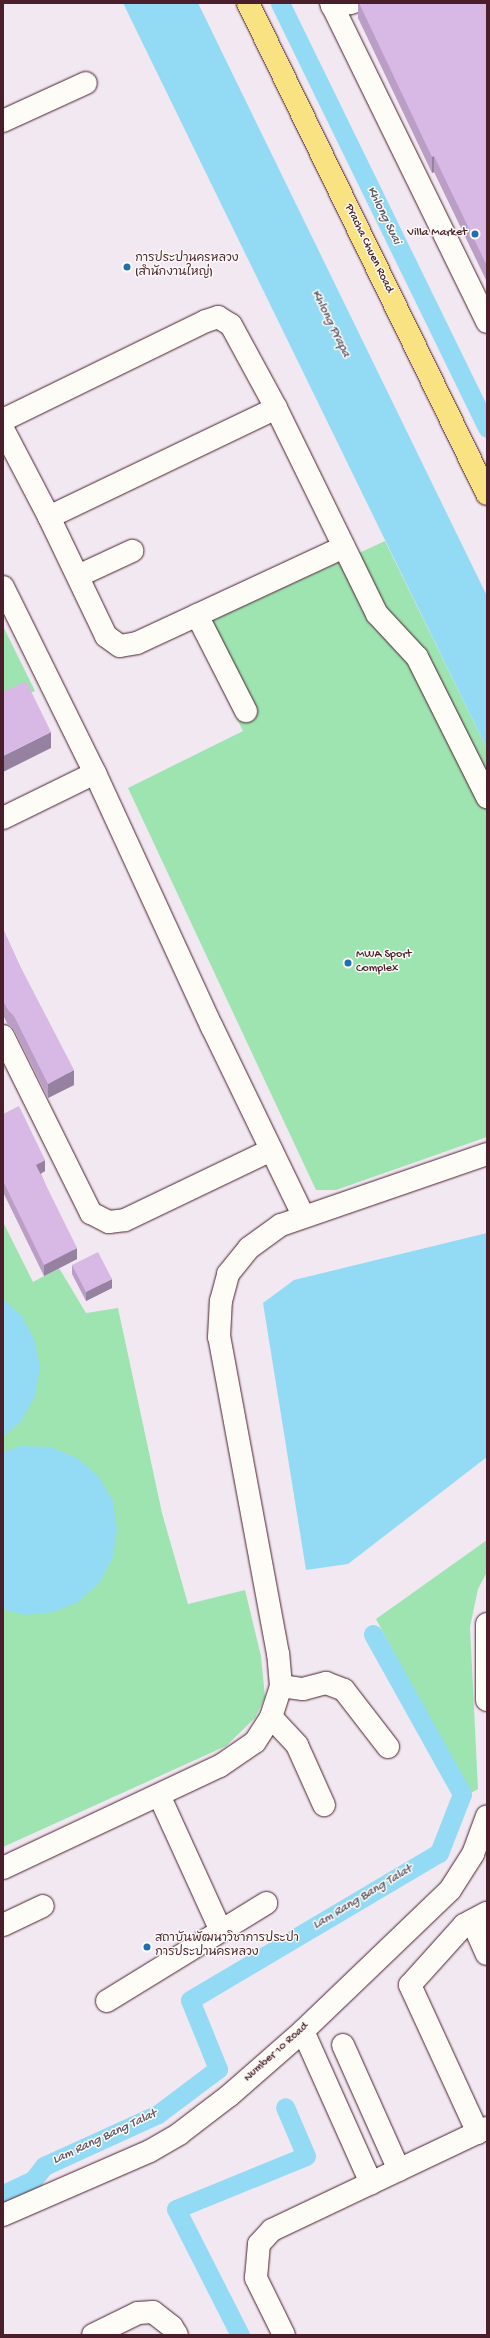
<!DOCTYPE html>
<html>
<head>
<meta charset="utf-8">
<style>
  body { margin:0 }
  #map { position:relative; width:490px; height:2338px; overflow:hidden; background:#f2e8f2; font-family:"Gochi Hand","Playpen Sans Thai",sans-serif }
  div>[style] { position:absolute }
  .green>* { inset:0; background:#9de4b1 }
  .water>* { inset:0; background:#93dbf5 }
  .canal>* { height:19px; margin:-9.5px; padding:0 9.5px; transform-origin:9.5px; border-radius:9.5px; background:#93dbf5 }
  .roads { filter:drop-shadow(0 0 1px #4a1f2b) drop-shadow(0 0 1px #4a1f2b) }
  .minor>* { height:22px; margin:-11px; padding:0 11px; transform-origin:11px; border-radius:11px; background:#fdfcf7 }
  .major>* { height:22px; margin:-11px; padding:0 11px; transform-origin:11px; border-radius:11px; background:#f8e281 }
  .wall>* { inset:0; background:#ba9ec5 }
  .shaded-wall>* { inset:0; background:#9781a0 }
  .building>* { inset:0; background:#d8b8e5 }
  .dots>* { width:11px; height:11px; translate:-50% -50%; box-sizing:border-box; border:2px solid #fdfcf7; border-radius:50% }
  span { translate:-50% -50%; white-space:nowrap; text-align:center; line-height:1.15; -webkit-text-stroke:3px #fdfcf7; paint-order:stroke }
  .poi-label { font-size:12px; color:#4a1f2b }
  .right { translate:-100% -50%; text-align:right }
  .left { translate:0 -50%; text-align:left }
  .street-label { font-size:12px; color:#4a1f2b }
  .water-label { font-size:13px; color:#605768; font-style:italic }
  .frame { position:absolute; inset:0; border:4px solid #4a1f2b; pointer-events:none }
</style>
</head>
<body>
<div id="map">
  <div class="green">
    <div style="clip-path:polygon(385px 541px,487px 749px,487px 1137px,336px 1190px,316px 1190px,128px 788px,243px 731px,192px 630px)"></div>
    <div style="clip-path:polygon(3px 626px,35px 691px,3px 706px)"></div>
    <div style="clip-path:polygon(3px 1222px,33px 1282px,59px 1268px,86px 1313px,118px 1308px,162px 1513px,188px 1604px,245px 1590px,261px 1656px,265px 1697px,255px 1718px,226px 1746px,3px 1847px)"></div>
    <div style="clip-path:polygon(487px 1540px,487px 1572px,478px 1589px,470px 1627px,478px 1789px,469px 1794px,376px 1619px)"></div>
  </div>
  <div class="water">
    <div style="clip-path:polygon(123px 3px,198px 3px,487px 596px,487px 749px)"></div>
    <div style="clip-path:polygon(487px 1233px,487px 1457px,348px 1564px,306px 1570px,263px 1303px,294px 1280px)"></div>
    <div style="clip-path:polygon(3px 1299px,21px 1315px,34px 1339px,40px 1368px,35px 1396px,21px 1421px,3px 1437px)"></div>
    <div style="clip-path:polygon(22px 1446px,50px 1447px,77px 1458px,98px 1476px,113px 1501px,117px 1529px,113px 1557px,99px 1583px,78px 1602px,53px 1612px,25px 1615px,3px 1609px,3px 1452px)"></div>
  </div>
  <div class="canal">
    <div style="left:280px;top:3px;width:473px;rotate:64deg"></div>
    <div style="left:3px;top:2194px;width:33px;rotate:-25deg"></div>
    <div style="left:33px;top:2180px;width:18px;rotate:-52deg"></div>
    <div style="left:44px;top:2166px;width:125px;rotate:-24.5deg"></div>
    <div style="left:158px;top:2114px;width:75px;rotate:-36.9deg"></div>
    <div style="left:218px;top:2069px;width:74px;rotate:-112.1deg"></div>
    <div style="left:190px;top:2000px;width:289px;rotate:-30.6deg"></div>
    <div style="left:439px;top:1853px;width:63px;rotate:-68.7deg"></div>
    <div style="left:462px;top:1794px;width:183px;rotate:-119.1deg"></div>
    <div style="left:240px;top:2335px;width:141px;rotate:-116.9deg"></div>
    <div style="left:176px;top:2209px;width:140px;rotate:-22.2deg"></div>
    <div style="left:306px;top:2156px;width:53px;rotate:-113.2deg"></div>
  </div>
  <div class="roads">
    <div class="minor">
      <div style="left:331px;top:3px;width:355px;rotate:63.9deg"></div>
      <div style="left:332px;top:6px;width:20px;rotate:-9deg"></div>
      <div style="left:3px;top:121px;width:91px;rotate:-24.6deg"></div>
      <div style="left:3px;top:420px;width:226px;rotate:-26deg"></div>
      <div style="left:206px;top:321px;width:13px;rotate:-18deg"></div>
      <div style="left:218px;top:317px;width:15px;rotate:32deg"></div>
      <div style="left:231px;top:325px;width:94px;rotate:61.5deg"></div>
      <div style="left:276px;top:408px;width:229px;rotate:63.9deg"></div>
      <div style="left:377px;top:614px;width:59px;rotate:47.1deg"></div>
      <div style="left:417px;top:657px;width:157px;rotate:63.4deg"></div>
      <div style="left:3px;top:429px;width:99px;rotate:62.4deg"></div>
      <div style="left:49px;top:517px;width:132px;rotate:64.4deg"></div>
      <div style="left:106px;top:636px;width:17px;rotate:36deg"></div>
      <div style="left:120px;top:646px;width:17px;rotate:-10deg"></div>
      <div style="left:137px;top:643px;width:228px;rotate:-24.9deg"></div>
      <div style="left:49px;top:517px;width:252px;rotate:-25.6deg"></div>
      <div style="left:78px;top:576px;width:60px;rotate:-24.8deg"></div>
      <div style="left:3px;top:587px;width:208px;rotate:63.7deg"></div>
      <div style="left:95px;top:773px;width:280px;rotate:65.3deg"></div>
      <div style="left:212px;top:1027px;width:209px;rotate:64.2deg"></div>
      <div style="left:197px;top:615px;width:108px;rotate:63deg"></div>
      <div style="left:3px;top:818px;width:102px;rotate:-26.1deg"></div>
      <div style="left:3px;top:1036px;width:198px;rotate:63.6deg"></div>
      <div style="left:91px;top:1213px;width:20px;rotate:27deg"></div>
      <div style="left:109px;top:1222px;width:16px;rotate:-7deg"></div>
      <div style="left:125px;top:1220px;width:162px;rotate:-25.6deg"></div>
      <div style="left:487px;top:1624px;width:76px;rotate:90deg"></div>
      <div style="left:281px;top:1686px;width:22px;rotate:8deg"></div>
      <div style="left:303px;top:1689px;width:24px;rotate:-15deg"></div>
      <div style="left:326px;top:1683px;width:19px;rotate:21deg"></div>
      <div style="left:344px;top:1690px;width:72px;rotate:52.3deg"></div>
      <div style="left:271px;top:1717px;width:38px;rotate:47deg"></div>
      <div style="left:297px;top:1745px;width:66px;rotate:65.8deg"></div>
      <div style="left:159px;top:1795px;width:147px;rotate:65.5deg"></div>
      <div style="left:3px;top:1868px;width:240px;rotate:-25.2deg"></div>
      <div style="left:220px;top:1766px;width:42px;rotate:-34.4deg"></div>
      <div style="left:255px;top:1742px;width:30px;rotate:-57deg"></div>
      <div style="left:271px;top:1717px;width:33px;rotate:-72deg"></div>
      <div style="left:281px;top:1686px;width:32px;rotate:-95deg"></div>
      <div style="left:278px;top:1654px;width:322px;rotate:-100.5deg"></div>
      <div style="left:219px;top:1337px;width:36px;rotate:-87deg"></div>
      <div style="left:221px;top:1301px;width:28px;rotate:-75deg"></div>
      <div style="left:228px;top:1274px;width:33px;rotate:-51deg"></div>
      <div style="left:249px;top:1248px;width:39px;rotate:-36deg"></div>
      <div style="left:281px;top:1225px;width:218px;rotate:-19deg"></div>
      <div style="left:472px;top:1921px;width:36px;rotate:66deg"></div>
      <div style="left:3px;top:1925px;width:44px;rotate:-25.4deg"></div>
      <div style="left:107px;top:2001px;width:187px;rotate:-31.6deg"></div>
      <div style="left:303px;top:2031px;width:167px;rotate:65.9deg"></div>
      <div style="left:343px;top:2045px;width:137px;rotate:65.9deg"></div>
      <div style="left:478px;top:2133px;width:163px;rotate:-114.7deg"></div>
      <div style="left:410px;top:1985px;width:81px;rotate:-48deg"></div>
      <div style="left:464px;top:1925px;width:26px;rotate:-28deg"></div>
      <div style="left:3px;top:2215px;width:160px;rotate:-23.5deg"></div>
      <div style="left:150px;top:2151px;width:34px;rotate:-30deg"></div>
      <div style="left:179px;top:2134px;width:64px;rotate:-37.4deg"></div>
      <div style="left:230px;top:2095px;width:97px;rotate:-41.2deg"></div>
      <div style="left:303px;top:2031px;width:204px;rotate:-43.8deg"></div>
      <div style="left:450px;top:1890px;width:43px;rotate:-57.4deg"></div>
      <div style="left:473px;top:1854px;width:40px;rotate:-69.8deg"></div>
      <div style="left:93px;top:2335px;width:50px;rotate:-26.1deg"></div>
      <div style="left:138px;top:2313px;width:15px;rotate:-4deg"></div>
      <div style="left:153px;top:2312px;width:24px;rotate:38deg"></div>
      <div style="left:172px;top:2327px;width:9px;rotate:58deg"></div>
      <div style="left:284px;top:2335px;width:64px;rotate:-116.2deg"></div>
      <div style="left:256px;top:2278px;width:34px;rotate:-85deg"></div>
      <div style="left:259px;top:2244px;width:19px;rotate:-47deg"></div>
      <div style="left:272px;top:2230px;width:238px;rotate:-25.4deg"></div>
    </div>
    <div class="major">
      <div style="left:248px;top:3px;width:546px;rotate:64.04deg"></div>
    </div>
  </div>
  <div class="wall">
    <div style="clip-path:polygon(358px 3px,487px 3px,487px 282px,434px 172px,432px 173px,358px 18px)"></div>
    <div style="clip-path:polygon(3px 929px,74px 1085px,48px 1098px,14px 1030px,8px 1025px,3px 1015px)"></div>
    <div style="clip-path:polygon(3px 1114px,45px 1171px,41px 1174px,77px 1259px,44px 1276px,3px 1192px)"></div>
    <div style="clip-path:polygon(72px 1265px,112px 1288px,86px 1301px,72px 1274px)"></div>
  </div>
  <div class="shaded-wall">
    <div style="clip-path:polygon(434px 156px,434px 172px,432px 173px,432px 157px)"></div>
    <div style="clip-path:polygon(51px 732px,51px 748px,3px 772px,3px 756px)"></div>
    <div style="clip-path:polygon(74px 1070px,74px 1085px,48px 1098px,48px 1084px)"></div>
    <div style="clip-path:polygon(45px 1160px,45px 1171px,36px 1176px,36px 1165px)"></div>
    <div style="clip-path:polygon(77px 1248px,77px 1259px,44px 1276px,44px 1265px)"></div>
    <div style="clip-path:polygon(112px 1279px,112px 1288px,86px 1301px,86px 1292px)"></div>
  </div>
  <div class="building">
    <div style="clip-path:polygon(359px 3px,487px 3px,487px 266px,434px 156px,432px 157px)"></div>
    <div style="clip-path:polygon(26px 681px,51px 732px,3px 756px,3px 692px)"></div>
    <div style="clip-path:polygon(3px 929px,18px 962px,74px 1070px,48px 1084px,14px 1016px,8px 1010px,3px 1001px)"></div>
    <div style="clip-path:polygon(19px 1106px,45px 1160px,36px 1165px,77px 1248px,44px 1265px,3px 1181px,3px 1114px)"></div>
    <div style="clip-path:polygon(98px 1252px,112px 1279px,86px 1292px,72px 1265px)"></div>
  </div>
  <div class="dots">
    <div style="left:475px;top:234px;background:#1f6fb2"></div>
    <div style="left:127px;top:267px;background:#1f6fb2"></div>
    <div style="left:348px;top:963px;background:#1f6fb2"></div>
    <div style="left:147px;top:1947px;background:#1f6fb2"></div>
  </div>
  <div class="poi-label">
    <span class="right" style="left:467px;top:234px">Villa Market</span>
    <span class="left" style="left:135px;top:267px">การประปานครหลวง<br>(สำนักงานใหญ่)</span>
    <span class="left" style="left:356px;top:963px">MWA Sport<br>Complex</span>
    <span class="left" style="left:155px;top:1947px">สถาบันพัฒนาวิชาการประปา<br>การประปานครหลวง</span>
  </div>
  <div class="street-label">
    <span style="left:368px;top:249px;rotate:64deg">Pracha Chuen Road</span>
    <span style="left:277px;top:2053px;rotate:-42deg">Number 10 Road</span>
  </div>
  <div class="water-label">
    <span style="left:383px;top:216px;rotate:64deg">Khlong Suai</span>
    <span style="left:330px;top:324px;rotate:64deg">Khlong Prapa</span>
    <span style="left:363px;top:1898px;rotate:-31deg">Lam Rang Bang Talat</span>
    <span style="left:105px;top:2138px;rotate:-25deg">Lam Rang Bang Talat</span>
  </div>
  <div class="frame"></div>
</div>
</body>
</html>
